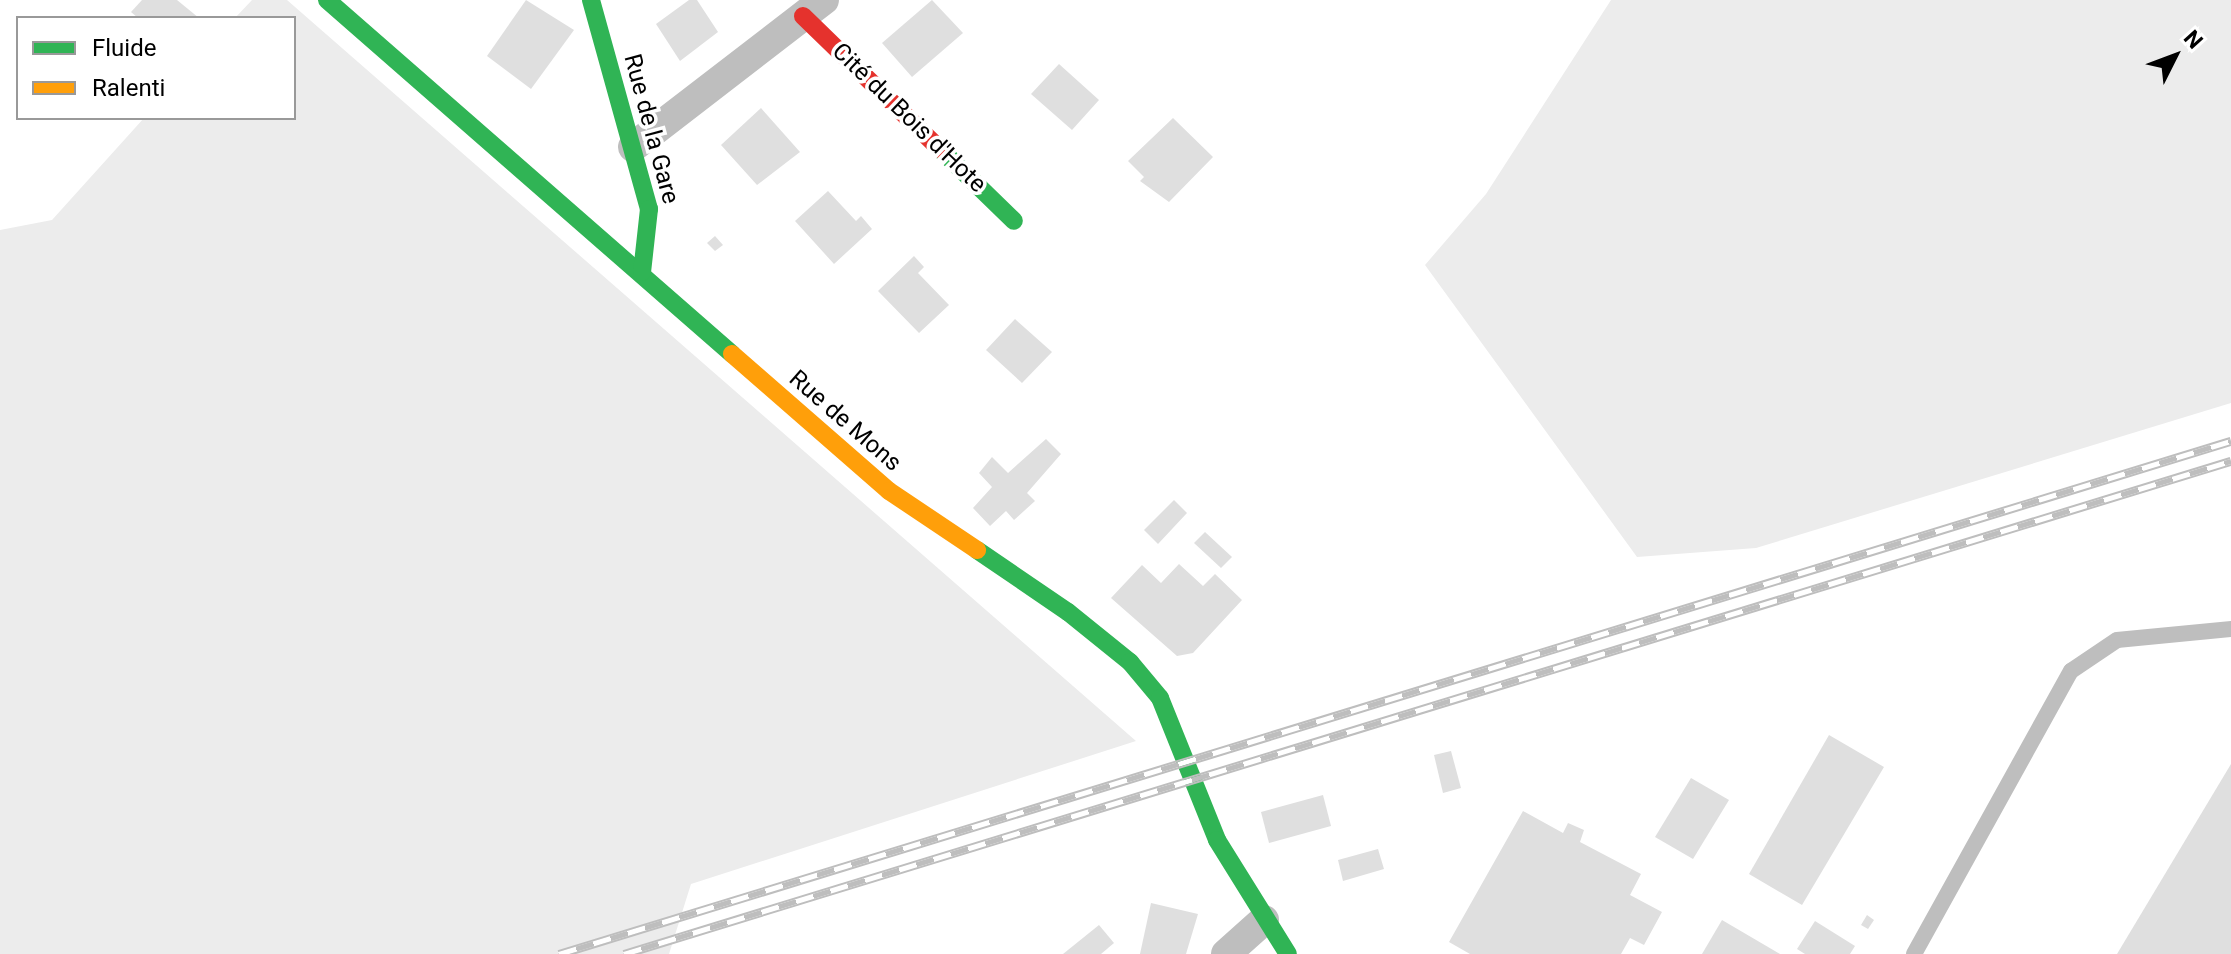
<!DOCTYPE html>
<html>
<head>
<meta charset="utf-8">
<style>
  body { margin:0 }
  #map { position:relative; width:2231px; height:954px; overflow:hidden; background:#fff; font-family:Roboto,sans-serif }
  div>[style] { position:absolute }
  .green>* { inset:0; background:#ececec }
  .building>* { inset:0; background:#dfdfdf }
  .lane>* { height:16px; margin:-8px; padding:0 8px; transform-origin:8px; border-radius:8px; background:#bebebe }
  .street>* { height:30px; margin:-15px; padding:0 15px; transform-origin:15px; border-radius:15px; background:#bebebe }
  .fast>* { height:18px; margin:-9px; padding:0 9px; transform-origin:9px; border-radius:9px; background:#30b455 }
  .slow>* { height:18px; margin:-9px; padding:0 9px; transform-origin:9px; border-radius:9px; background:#ff9f0a }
  .jam>* { height:18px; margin:-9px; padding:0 9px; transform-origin:9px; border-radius:9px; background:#e5322d }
  .rail>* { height:9px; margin-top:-4.5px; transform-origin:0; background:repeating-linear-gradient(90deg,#fff 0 18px,#bebebe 0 36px); box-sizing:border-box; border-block:2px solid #bebebe }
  span { translate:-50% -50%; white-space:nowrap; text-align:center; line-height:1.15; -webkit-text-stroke:7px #fff; paint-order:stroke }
  .street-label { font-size:24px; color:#000 }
  .legend { position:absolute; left:16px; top:16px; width:280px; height:104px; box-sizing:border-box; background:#fff; border:2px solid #999; margin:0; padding:10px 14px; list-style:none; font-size:24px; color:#000 }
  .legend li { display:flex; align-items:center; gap:16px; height:40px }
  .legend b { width:40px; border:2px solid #999 }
  .north { position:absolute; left:2135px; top:16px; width:80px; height:80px; -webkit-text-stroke:6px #fff; paint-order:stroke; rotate:48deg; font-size:22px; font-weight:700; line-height:32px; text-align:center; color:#000 }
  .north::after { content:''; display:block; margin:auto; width:28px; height:36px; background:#000; clip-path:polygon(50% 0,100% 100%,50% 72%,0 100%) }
</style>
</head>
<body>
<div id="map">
  <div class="green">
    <div style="clip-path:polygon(252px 0,287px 0,1136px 741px,691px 884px,669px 954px,0 954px,0 230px,52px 220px,144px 118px,294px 118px,294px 18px,235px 18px)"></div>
    <div style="clip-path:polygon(1611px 0,2231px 0,2231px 403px,1756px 548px,1637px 557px,1425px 265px,1486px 194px)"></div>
  </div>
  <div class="building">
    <div style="clip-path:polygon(142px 0,177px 0,199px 18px,138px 18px,131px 12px)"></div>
    <div style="clip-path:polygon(526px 0,574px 30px,531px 89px,487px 56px)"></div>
    <div style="clip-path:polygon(689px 0,697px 0,718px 32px,680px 61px,656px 24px)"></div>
    <div style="clip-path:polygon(932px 0,963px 33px,912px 77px,882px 43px)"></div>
    <div style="clip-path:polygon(1059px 64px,1099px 100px,1072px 130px,1031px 94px)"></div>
    <div style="clip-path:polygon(761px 108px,800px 152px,757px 185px,721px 145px)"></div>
    <div style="clip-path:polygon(1173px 118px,1213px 157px,1169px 202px,1140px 181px,1144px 177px,1128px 161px)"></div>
    <div style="clip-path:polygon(828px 191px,856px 221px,861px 216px,872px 229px,834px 264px,795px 221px)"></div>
    <div style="clip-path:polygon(715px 236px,723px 245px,715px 251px,707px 243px)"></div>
    <div style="clip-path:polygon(914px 256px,924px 267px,918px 273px,949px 305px,919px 333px,878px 291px)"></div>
    <div style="clip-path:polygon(1015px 319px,1052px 352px,1022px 383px,986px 350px)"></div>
    <div style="clip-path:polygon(1046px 439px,1061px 454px,1027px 493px,1035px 501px,1014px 520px,1006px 511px,990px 526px,973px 508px,992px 487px,979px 473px,992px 457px,1008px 473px)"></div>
    <div style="clip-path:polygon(1174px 500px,1187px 513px,1158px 544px,1144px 530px)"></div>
    <div style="clip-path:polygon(1205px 532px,1232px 557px,1221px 568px,1194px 543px)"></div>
    <div style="clip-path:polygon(1179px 564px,1203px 586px,1215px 574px,1242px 600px,1193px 653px,1177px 656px,1111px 598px,1142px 565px,1161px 583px)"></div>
    <div style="clip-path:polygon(1829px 735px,1884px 767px,1802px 905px,1749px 874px)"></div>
    <div style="clip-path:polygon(1451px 751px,1461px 788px,1443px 793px,1434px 755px)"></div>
    <div style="clip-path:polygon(2231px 764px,2231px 954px,2117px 954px)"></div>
    <div style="clip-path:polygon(1691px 778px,1729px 800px,1693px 859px,1655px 837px)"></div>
    <div style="clip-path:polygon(1323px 795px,1331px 826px,1269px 843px,1261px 812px)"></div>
    <div style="clip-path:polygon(1523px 811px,1563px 833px,1568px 823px,1584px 830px,1580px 842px,1641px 874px,1630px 895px,1662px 912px,1644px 945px,1630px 938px,1621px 954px,1470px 954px,1449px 942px)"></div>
    <div style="clip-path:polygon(1378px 849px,1384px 869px,1343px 881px,1338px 860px)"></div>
    <div style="clip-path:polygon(1151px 903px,1198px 914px,1186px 954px,1140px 954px)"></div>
    <div style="clip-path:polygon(1867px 915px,1874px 920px,1868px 929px,1861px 925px)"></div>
    <div style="clip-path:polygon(1722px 920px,1780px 954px,1702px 954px)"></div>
    <div style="clip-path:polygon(1815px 921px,1855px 946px,1850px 954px,1805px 954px,1797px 949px)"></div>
    <div style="clip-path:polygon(1099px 925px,1114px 943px,1101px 954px,1063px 954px)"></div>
  </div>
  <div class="lane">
    <div style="left:1914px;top:954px;width:324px;rotate:-61deg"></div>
    <div style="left:2071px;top:671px;width:55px;rotate:-34deg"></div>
    <div style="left:2117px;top:640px;width:115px;rotate:-5.5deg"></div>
  </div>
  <div class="street">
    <div style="left:633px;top:147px;width:241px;rotate:-37.6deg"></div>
    <div style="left:1226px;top:954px;width:51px;rotate:-41.8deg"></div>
  </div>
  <div class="fast">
    <div style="left:327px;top:0;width:538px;rotate:41.16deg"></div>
    <div style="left:591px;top:0;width:217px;rotate:74.5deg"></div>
    <div style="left:649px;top:209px;width:63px;rotate:96.3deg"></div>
    <div style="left:940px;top:149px;width:103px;rotate:44.2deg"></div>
    <div style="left:977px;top:550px;width:110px;rotate:34.3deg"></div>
    <div style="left:1068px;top:612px;width:80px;rotate:38.9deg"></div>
    <div style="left:1130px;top:662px;width:47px;rotate:50.2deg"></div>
    <div style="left:1160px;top:698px;width:153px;rotate:68.1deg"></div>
    <div style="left:1217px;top:840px;width:134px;rotate:58.1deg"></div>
  </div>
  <div class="slow">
    <div style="left:732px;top:354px;width:208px;rotate:41.1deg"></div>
    <div style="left:889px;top:491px;width:106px;rotate:33.8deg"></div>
  </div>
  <div class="jam">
    <div style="left:803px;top:16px;width:191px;rotate:44.2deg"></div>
  </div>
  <div class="rail">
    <div style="left:559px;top:954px;width:1749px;rotate:-17.06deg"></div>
    <div style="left:624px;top:954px;width:1681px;rotate:-17.06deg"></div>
  </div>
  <div class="street-label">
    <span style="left:909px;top:118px;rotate:44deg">Cité du Bois d'Hote</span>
    <span style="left:651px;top:129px;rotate:75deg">Rue de la Gare</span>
    <span style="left:845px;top:421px;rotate:41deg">Rue de Mons</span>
  </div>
  <ul class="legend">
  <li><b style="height:10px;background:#30b455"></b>Fluide</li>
  <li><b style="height:10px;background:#ff9f0a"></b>Ralenti</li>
  </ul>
  <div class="north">N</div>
</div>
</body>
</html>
